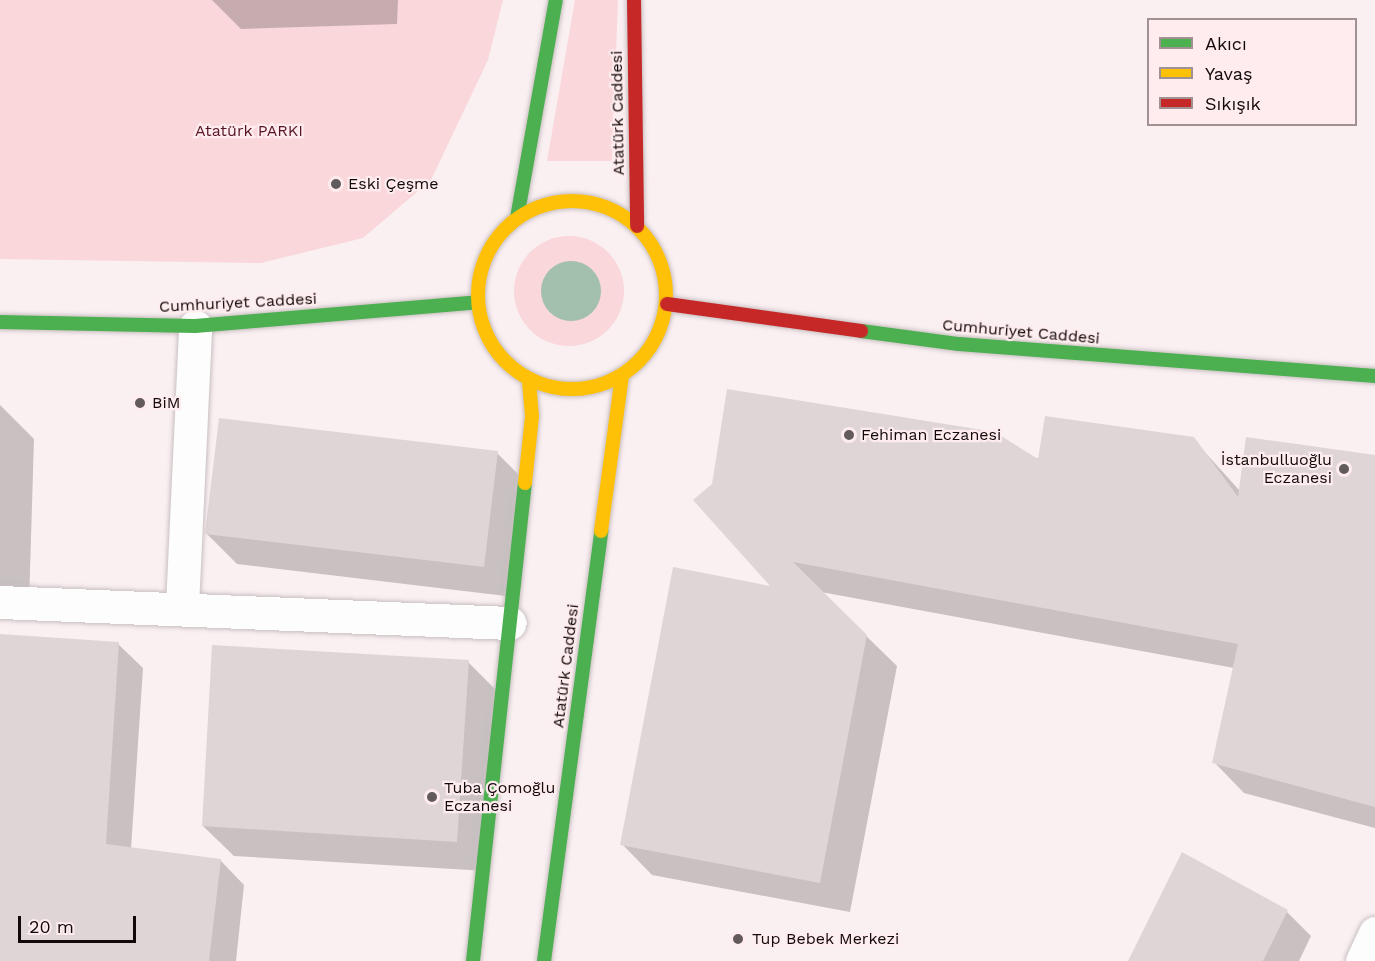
<!DOCTYPE html>
<html>
<head>
<meta charset="utf-8">
<style>
  body { margin:0 }
  #map { position:relative; width:1375px; height:961px; overflow:hidden; background:#faf0f2; font-family:"Work Sans",sans-serif }
  div>[style] { position:absolute }
  .green>* { inset:0; background:#f9d7db }
  .round { border-radius:50% }
  .water>* { inset:0; background:#a2c0ab }
  .shadow>* { inset:0; background:#0003 }
  .building>* { inset:0; background:#dfd5d7 }
  .roads { filter:drop-shadow(0 0 2px #c8bfc0) drop-shadow(0 0 2px #c8bfc0) }
  .street>* { height:33px; margin:-16.5px; padding:0 16.5px; transform-origin:16.5px; border-radius:16.5px; background:#fefdfd }
  .fast>* { height:14px; margin:-7px; padding:0 7px; transform-origin:7px; border-radius:7px; background:#4caf50 }
  .slow>* { height:14px; margin:-7px; padding:0 7px; transform-origin:7px; border-radius:7px; background:#ffc107 }
  .slow>.ring { margin:-7px; padding:0; box-sizing:content-box; background:none; border:14px solid #ffc107; border-radius:50% }
  .jam>* { height:14px; margin:-7px; padding:0 7px; transform-origin:7px; border-radius:7px; background:#c62828 }
  .dots>* { width:16px; height:16px; translate:-50% -50%; box-sizing:border-box; border:3px solid #feecee; border-radius:50% }
  span { translate:-50% -50%; white-space:nowrap; text-align:center; line-height:1.15; -webkit-text-stroke:4.5px #feecee; paint-order:stroke }
  .street-label { font-size:16px; color:#12090a }
  .park-label { font-size:16px; color:#571424 }
  .poi-label { font-size:16px; color:#12090a }
  .left { translate:0 -50%; text-align:left }
  .right { translate:-100% -50%; text-align:right }
  .legend { position:absolute; left:1147px; top:18px; width:210px; height:108px; box-sizing:border-box; background:#feecee; border:2px solid #a09193; margin:0; padding:8px 10px; list-style:none; font-size:18px; color:#12090a }
  .legend li { display:flex; align-items:center; gap:12px; height:30px }
  .legend b { width:30px; border:2px solid #a09193 }
  .scale { position:absolute; left:18px; top:916px; width:118px; height:27px; box-sizing:border-box; border:3px solid #12090a; border-top:0; padding-left:8px; font-size:18px; line-height:21px; white-space:nowrap; color:#12090a; -webkit-text-stroke:4px #feecee; paint-order:stroke }
</style>
</head>
<body>
<div id="map">
  <div class="green">
    <div style="clip-path:polygon(0 0,503px 0,488px 60px,431px 180px,363px 238px,261px 263px,0 259px)"></div>
    <div style="clip-path:polygon(575px 0,618px 0,612px 161px,547px 161px)"></div>
    <div class="round" style="left:514px;top:236px;width:110px;height:110px"></div>
  </div>
  <div class="water">
    <div class="round" style="left:541px;top:261px;width:60px;height:60px"></div>
  </div>
  <div class="shadow">
    <div style="clip-path:polygon(212px 0,398px 0,397px 24px,241px 29px)"></div>
    <div style="clip-path:polygon(0 405px,34px 439px,29px 604px,0 603px)"></div>
    <div style="clip-path:polygon(1193px 439px,1240px 491px,1375px 457px,1375px 828px,1244px 793px,1214px 762px,1234px 668px,821px 592px,897px 666px,850px 912px,652px 875px,622px 844px,774px 588px,695px 500px)"></div>
    <div style="clip-path:polygon(497px 453px,527px 483px,514px 597px,237px 564px,207px 534px)"></div>
    <div style="clip-path:polygon(118px 644px,143px 668px,131px 849px,220px 860px,244px 885px,236px 961px,0 961px,0 654px)"></div>
    <div style="clip-path:polygon(468px 662px,498px 692px,487px 871px,234px 856px,203px 826px)"></div>
    <div style="clip-path:polygon(1287px 912px,1311px 936px,1299px 961px,1141px 961px)"></div>
  </div>
  <div class="building">
    <div style="clip-path:polygon(727px 389px,995px 432px,1038px 459px,1045px 416px,1194px 437px,1238px 497px,1246px 437px,1375px 455px,1375px 807px,1212px 763px,1238px 644px,793px 562px,867px 635px,820px 883px,620px 845px,673px 567px,770px 586px,693px 500px,712px 484px)"></div>
    <div style="clip-path:polygon(219px 418px,498px 451px,484px 567px,205px 534px)"></div>
    <div style="clip-path:polygon(0 634px,119px 642px,106px 844px,221px 859px,209px 961px,0 961px)"></div>
    <div style="clip-path:polygon(212px 645px,469px 660px,457px 842px,202px 826px)"></div>
    <div style="clip-path:polygon(1182px 852px,1288px 910px,1263px 961px,1128px 961px)"></div>
  </div>
  <div class="roads">
    <div class="street">
      <div style="left:0;top:602px;width:510px;rotate:2.36deg"></div>
      <div style="left:182px;top:606px;width:280px;rotate:-87.3deg"></div>
      <div style="left:1362px;top:961px;width:31px;rotate:-65deg"></div>
    </div>
    <div class="fast">
      <div style="left:517px;top:218px;width:221px;rotate:-79.9deg"></div>
      <div style="left:0;top:322px;width:195px;rotate:1.2deg"></div>
      <div style="left:195px;top:326px;width:284px;rotate:-4.8deg"></div>
      <div style="left:861px;top:331px;width:99px;rotate:7.6deg"></div>
      <div style="left:959px;top:344px;width:417px;rotate:4.4deg"></div>
      <div style="left:473px;top:961px;width:481px;rotate:-83.8deg"></div>
      <div style="left:544px;top:961px;width:434px;rotate:-82.4deg"></div>
    </div>
    <div class="slow">
      <div class="ring" style="left:478px;top:201px;width:174px;height:174px"></div>
      <div style="left:525px;top:483px;width:67px;rotate:-84deg"></div>
      <div style="left:532px;top:416px;width:37px;rotate:-95deg"></div>
      <div style="left:601px;top:531px;width:157px;rotate:-82.3deg"></div>
    </div>
    <div class="jam">
      <div style="left:634px;top:0;width:226px;rotate:89.2deg"></div>
      <div style="left:667px;top:304px;width:196px;rotate:7.9deg"></div>
    </div>
  </div>
  <div class="dots">
    <div style="left:336px;top:184px;background:#635a5b"></div>
    <div style="left:140px;top:403px;background:#635a5b"></div>
    <div style="left:849px;top:435px;background:#635a5b"></div>
    <div style="left:1344px;top:469px;background:#635a5b"></div>
    <div style="left:432px;top:797px;background:#635a5b"></div>
    <div style="left:738px;top:939px;background:#635a5b"></div>
  </div>
  <div class="street-label">
    <span style="left:618px;top:113px;rotate:-91deg">Atatürk Caddesi</span>
    <span style="left:238px;top:303px;rotate:-3deg">Cumhuriyet Caddesi</span>
    <span style="left:1021px;top:332px;rotate:5deg">Cumhuriyet Caddesi</span>
    <span style="left:566px;top:666px;rotate:-83deg">Atatürk Caddesi</span>
  </div>
  <div class="park-label">
    <span style="left:249px;top:131px">Atatürk PARKI</span>
  </div>
  <div class="poi-label">
    <span class="left" style="left:348px;top:184px">Eski Çeşme</span>
    <span class="left" style="left:152px;top:403px">BiM</span>
    <span class="left" style="left:861px;top:435px">Fehiman Eczanesi</span>
    <span class="right" style="left:1332px;top:469px">İstanbulluoğlu<br>Eczanesi</span>
    <span class="left" style="left:444px;top:797px">Tuba Çomoğlu<br>Eczanesi</span>
    <span class="left" style="left:752px;top:939px">Tup Bebek Merkezi</span>
  </div>
  <ul class="legend">
  <li><b style="height:8px;background:#4caf50"></b>Akıcı</li>
  <li><b style="height:8px;background:#ffc107"></b>Yavaş</li>
  <li><b style="height:8px;background:#c62828"></b>Sıkışık</li>
  </ul>
  <div class="scale">20 m</div>
</div>
</body>
</html>
